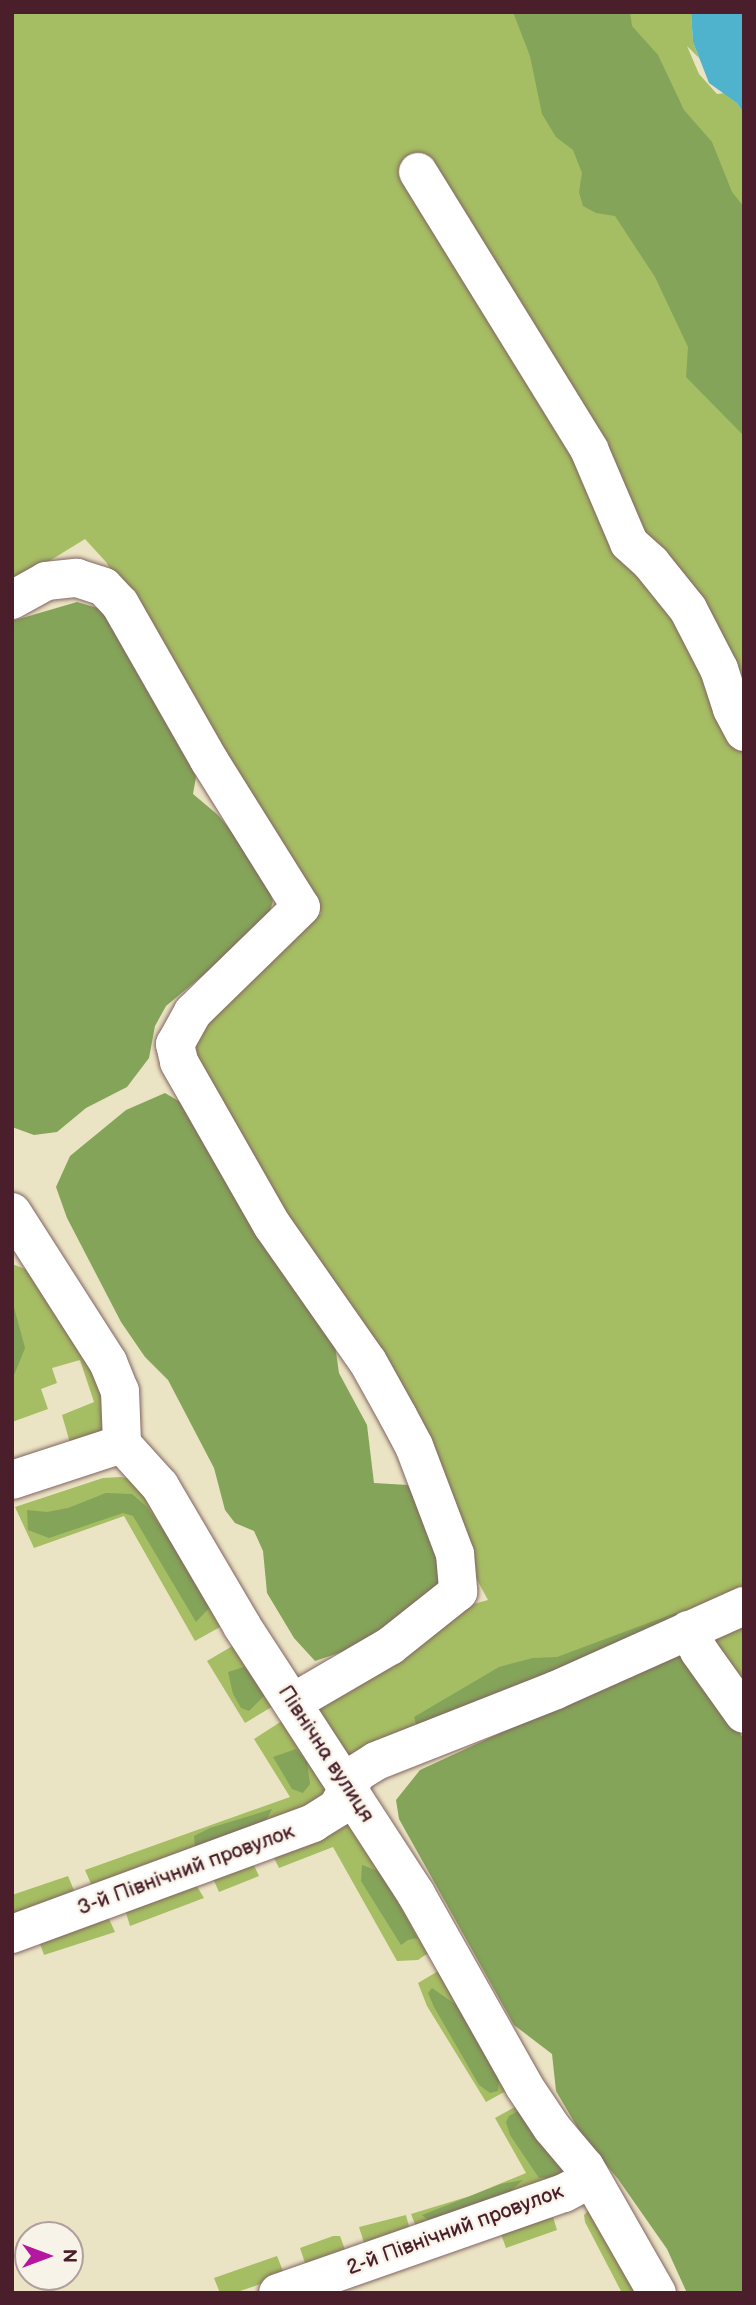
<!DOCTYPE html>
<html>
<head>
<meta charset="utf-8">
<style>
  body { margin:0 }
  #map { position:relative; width:756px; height:2305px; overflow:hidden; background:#ebe4c4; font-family:"Balsamiq Sans",sans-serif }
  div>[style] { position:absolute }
  .green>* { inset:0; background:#a5bd63 }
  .forest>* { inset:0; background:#84a459 }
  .water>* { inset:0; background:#4fb3cd }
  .roads { filter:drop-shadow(0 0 2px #826461) drop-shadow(0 0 2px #826461) }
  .minor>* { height:38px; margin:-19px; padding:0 19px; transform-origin:19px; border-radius:19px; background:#fff }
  span { translate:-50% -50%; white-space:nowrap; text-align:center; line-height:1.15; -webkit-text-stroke:5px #f7f3e8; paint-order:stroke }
  .street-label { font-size:21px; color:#4a1f2b }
  .frame { position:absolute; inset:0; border:14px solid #4a1f2b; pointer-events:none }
  .north { position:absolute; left:14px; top:2221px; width:70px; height:70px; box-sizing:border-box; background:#f7f3e8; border:2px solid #b29e9c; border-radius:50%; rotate:90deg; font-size:19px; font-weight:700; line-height:28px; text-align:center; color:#4a1f2b }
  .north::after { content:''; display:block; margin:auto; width:24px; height:32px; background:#b5179e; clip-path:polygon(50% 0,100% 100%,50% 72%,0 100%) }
</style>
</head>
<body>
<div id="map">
  <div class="green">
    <div style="clip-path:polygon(12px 12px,691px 12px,693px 42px,699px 58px,687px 46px,699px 74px,717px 94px,725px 93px,737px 103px,744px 114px,744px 1701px,727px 1674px,358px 1757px,340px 1752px,315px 1716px,316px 1697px,459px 1608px,488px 1600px,185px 1048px,273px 953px,321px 913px,106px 562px,85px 539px,12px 584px)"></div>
    <div style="clip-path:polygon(12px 1264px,41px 1275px,112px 1397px,106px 1431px,72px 1450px,62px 1415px,94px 1402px,80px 1360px,52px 1368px,57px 1383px,41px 1389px,48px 1409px,12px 1422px)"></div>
    <div style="clip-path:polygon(121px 1477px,135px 1480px,229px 1622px,195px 1641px,124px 1516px,34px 1548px,15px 1507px,103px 1478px)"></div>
    <div style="clip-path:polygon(241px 1641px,280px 1702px,245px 1723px,207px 1661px)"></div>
    <div style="clip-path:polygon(288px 1717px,328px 1791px,319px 1810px,95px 1893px,85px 1870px,290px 1797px,254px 1739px)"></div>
    <div style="clip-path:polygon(343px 1824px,357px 1827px,434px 1949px,418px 1960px,397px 1961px,333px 1847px,279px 1868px,270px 1850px)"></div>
    <div style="clip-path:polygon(250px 1857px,259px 1876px,219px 1892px,210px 1872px)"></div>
    <div style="clip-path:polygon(68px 1876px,78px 1900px,12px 1924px,12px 1895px)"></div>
    <div style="clip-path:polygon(192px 1878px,204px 1898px,130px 1926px,123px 1903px)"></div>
    <div style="clip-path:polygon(105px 1910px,115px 1932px,44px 1955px,37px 1935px)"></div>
    <div style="clip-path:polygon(445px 1967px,513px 2087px,486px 2102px,427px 2006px,418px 1983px)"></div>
    <div style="clip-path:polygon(522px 2103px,569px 2174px,418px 2232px,411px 2214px,470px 2196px,526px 2173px,495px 2118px)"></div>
    <div style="clip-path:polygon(590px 2209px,644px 2293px,622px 2293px,585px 2222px,584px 2215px)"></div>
    <div style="clip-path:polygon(406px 2215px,411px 2234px,366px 2249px,359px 2227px)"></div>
    <div style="clip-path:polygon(553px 2217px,557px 2230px,506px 2248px,501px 2234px)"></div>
    <div style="clip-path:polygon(333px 2236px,340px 2236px,347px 2255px,307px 2269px,300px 2248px)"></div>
    <div style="clip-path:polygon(277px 2256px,285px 2276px,234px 2293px,220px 2293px,214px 2278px)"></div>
  </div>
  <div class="forest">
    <div style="clip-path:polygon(513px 12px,630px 12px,632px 26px,658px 55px,684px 110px,712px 142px,732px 192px,744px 207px,744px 436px,686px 377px,688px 347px,655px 277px,615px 216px,596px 213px,583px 206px,579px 192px,582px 173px,573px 150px,556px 137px,542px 114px,530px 56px)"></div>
    <div style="clip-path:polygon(77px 602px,101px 609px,117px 625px,184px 747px,196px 777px,193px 794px,218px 815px,262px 868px,273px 901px,270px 912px,249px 937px,166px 1006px,155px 1026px,149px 1058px,127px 1087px,86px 1108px,57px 1132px,34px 1135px,12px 1127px,12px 621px)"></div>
    <div style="clip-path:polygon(165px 1093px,182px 1103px,335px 1345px,339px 1373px,367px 1425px,374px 1483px,408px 1485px,436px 1548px,439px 1590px,354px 1648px,315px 1661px,294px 1638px,267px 1593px,263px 1551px,254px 1531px,235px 1523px,225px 1510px,214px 1468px,168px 1380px,145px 1357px,121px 1322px,67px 1218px,56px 1187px,70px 1156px,126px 1110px)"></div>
    <div style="clip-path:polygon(12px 1300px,25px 1348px,12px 1380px)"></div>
    <div style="clip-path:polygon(106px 1493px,132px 1494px,146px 1506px,202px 1585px,210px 1607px,196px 1622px,133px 1516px,123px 1513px,49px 1538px,28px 1530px,27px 1510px,47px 1512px,68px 1508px)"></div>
    <div style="clip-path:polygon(675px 1613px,681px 1615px,418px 1730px,414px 1717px,499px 1667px,533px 1658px,557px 1657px)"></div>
    <div style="clip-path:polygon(678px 1651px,726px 1709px,744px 1740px,744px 2293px,687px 2293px,667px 2249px,618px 2179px,583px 2137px,556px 2091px,552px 2054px,514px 2025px,399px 1819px,396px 1800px,420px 1770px)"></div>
    <div style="clip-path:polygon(244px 1667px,256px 1676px,265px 1695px,249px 1711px,241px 1708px,233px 1694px,228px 1672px)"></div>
    <div style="clip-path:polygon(296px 1749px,307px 1762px,310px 1784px,303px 1793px,292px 1789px,273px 1757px)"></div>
    <div style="clip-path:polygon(272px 1809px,260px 1832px,195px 1847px,194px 1836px,210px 1828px)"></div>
    <div style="clip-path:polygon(362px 1865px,381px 1872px,417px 1938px,408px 1940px,401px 1945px,361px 1881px)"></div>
    <div style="clip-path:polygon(432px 1988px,455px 2004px,483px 2047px,499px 2078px,498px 2091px,490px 2093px,479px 2085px,434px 2007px,428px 1993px)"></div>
    <div style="clip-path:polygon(518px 2111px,564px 2170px,552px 2178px,539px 2178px,510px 2135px,506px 2122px,509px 2116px)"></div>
    <div style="clip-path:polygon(523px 2180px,505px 2196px,428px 2220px,422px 2215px,501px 2184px)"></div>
  </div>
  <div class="water">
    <div style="clip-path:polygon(691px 12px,744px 12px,744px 114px,737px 103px,709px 83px,693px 42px)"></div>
  </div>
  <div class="roads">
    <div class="minor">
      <div style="left:418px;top:172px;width:326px;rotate:58.3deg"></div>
      <div style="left:589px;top:449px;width:102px;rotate:66.9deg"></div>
      <div style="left:629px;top:543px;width:30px;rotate:42deg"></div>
      <div style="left:651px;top:563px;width:59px;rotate:51.2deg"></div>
      <div style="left:688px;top:609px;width:68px;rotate:62.7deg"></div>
      <div style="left:719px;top:669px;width:42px;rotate:72deg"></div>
      <div style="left:732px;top:709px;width:26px;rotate:62deg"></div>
      <div style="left:12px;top:600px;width:39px;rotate:-29deg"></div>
      <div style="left:46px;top:581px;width:31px;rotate:-6deg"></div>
      <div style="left:77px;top:578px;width:28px;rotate:18deg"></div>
      <div style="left:104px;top:587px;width:23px;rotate:47deg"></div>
      <div style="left:120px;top:604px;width:180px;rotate:60.3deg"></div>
      <div style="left:209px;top:760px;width:173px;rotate:58deg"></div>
      <div style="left:301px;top:907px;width:151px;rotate:135.8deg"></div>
      <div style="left:193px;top:1012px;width:37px;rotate:119deg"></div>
      <div style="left:175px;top:1044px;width:18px;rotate:77deg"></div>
      <div style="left:179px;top:1062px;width:188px;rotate:60.3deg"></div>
      <div style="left:272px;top:1225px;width:167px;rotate:55deg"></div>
      <div style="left:368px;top:1362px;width:62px;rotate:60.9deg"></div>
      <div style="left:398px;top:1416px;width:34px;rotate:62deg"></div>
      <div style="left:414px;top:1446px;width:116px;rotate:69.2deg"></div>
      <div style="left:455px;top:1554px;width:38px;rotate:85deg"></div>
      <div style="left:458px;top:1592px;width:87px;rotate:141.5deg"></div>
      <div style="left:390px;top:1646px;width:113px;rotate:149.8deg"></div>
      <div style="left:12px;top:1212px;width:178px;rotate:57.4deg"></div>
      <div style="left:108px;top:1362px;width:31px;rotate:68deg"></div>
      <div style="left:120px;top:1391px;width:53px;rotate:87.8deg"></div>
      <div style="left:122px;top:1444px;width:57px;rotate:47.9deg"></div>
      <div style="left:160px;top:1486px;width:162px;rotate:59.6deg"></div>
      <div style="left:242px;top:1626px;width:320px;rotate:57deg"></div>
      <div style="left:416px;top:1894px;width:220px;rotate:60.6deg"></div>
      <div style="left:524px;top:2086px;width:50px;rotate:56.3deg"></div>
      <div style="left:552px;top:2128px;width:51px;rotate:49.8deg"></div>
      <div style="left:585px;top:2167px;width:145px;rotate:60.3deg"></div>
      <div style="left:12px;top:1480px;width:116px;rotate:-18.1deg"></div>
      <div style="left:688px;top:1630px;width:24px;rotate:62deg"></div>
      <div style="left:699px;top:1651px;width:77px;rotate:54.5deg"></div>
      <div style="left:12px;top:1934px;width:321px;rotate:-20.2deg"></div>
      <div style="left:313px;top:1823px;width:28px;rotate:-32deg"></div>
      <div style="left:337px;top:1808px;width:40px;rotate:-60.3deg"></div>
      <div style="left:357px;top:1773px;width:22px;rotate:-32deg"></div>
      <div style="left:376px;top:1761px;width:193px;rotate:-21.5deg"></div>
      <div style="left:556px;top:1690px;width:206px;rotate:-24.1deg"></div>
      <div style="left:278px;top:2293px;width:303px;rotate:-19.3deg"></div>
      <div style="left:564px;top:2193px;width:30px;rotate:-28deg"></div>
    </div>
  </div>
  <div class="street-label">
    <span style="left:326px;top:1754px;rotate:57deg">Північна вулиця</span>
    <span style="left:186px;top:1870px;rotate:-20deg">3-й Північний провулок</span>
    <span style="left:455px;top:2230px;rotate:-20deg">2-й Північний провулок</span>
  </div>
  <div class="frame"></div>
  <div class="north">N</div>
</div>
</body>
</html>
